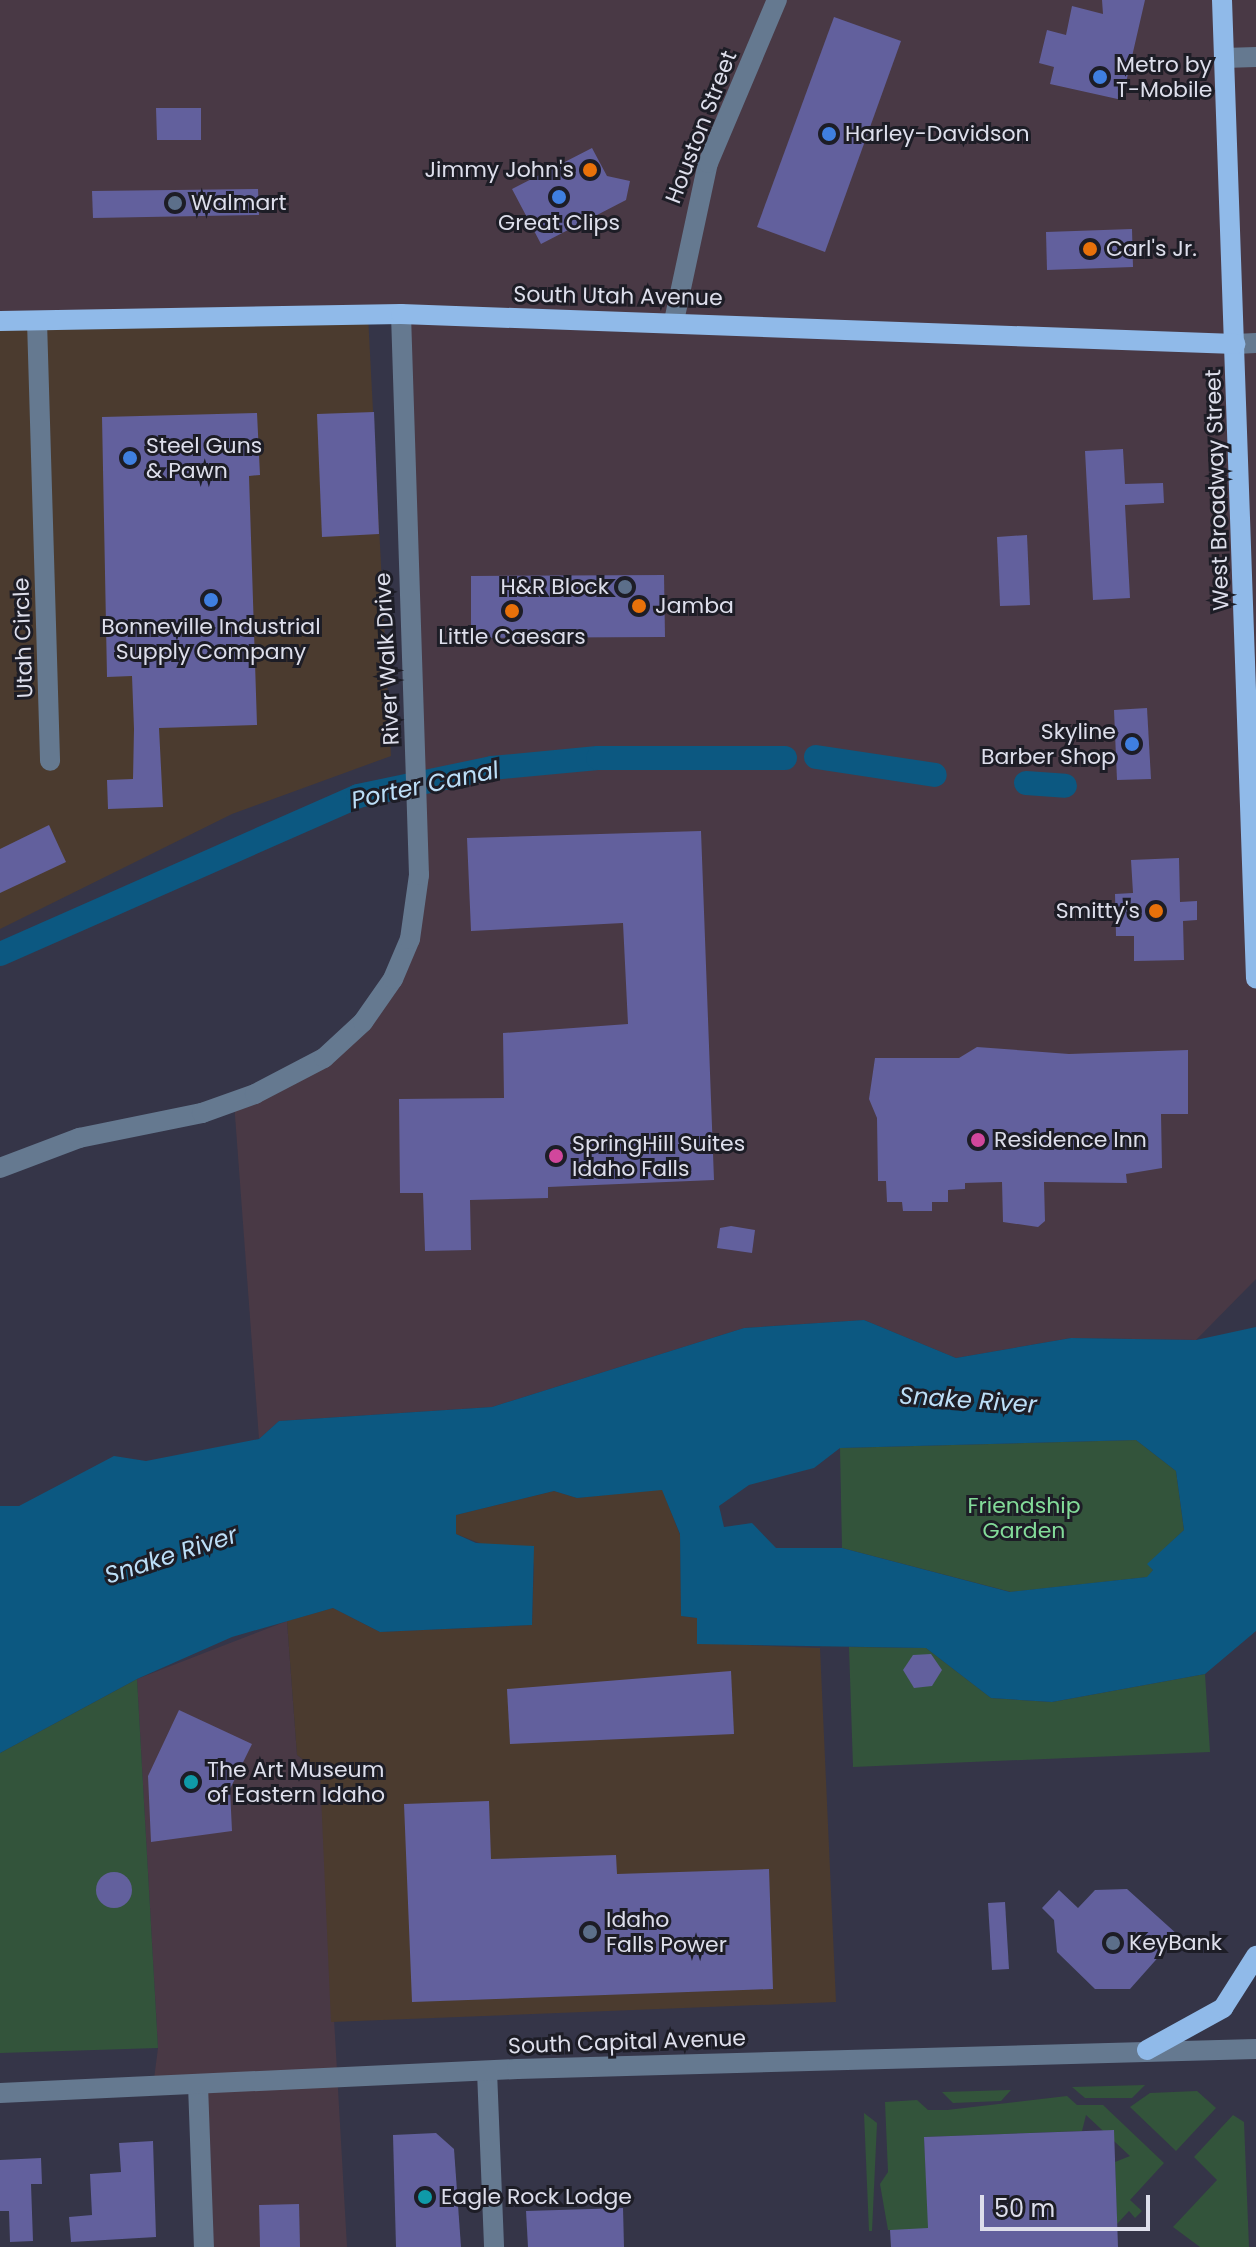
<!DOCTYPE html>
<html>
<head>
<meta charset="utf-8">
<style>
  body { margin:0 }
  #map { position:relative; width:1256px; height:2247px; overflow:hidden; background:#353548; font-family:Poppins,sans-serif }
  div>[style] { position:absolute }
  .commercial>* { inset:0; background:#493945 }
  .industrial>* { inset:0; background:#4b3b2f }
  .green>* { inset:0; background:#33543b }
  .water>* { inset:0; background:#0c5881 }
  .canal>* { height:24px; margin:-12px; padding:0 12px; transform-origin:12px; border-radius:12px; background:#0c5881 }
  .building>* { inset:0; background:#62609d }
  .round { border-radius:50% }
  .minor>* { height:20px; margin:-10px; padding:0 10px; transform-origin:10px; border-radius:10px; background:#657990 }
  .major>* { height:20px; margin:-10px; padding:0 10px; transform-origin:10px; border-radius:10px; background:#90bae9 }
  .dots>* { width:22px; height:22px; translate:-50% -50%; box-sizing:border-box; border:4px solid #1d1d26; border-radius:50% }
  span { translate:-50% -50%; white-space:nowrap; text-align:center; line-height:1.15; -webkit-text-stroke:6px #1d1d26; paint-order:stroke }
  .poi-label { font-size:22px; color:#dddeeb }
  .left { translate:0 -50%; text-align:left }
  .right { translate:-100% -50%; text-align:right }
  .street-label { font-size:22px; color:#dddeeb }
  .park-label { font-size:22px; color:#83db99 }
  .water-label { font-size:24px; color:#bcdef7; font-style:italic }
  .scale { position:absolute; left:980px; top:2195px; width:170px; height:36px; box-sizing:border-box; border:4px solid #dddeeb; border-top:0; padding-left:10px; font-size:24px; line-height:28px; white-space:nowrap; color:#dddeeb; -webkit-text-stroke:6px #1d1d26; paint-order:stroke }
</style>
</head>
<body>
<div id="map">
  <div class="commercial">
    <div style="clip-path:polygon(0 0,1256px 0,1256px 1279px,1196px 1340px,1071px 1338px,956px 1358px,864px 1320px,744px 1328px,492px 1407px,279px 1421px,259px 1439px,234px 1102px,363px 1022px,410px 939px,401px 315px,0 321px)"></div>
    <div style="clip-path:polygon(287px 1621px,297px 1755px,320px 1772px,347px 2247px,204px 2247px,198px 2086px,153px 2087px,158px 2048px,137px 1679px)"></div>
  </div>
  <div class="industrial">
    <div style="clip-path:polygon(368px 315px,391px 756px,232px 814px,0 929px,0 321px)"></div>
    <div style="clip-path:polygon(662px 1489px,680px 1535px,681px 1616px,697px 1618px,697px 1643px,820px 1648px,836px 2002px,331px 2022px,320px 1772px,297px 1755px,287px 1621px,333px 1608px,380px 1632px,532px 1625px,534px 1564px,456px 1534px,456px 1515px,554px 1491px,577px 1498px)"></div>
  </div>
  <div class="green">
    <div style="clip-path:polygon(1136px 1440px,1176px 1471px,1184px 1530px,1148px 1564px,1153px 1570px,1148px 1577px,1011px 1592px,842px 1548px,840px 1448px)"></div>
    <div style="clip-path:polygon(849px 1647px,926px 1648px,991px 1698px,1052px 1702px,1205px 1674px,1210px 1752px,853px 1767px)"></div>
    <div style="clip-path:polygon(137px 1679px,158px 2048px,0 2053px,0 1753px)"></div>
    <div style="clip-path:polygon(1145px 2085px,1132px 2098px,1085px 2098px,1072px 2087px)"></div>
    <div style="clip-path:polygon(1011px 2090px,1001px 2101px,953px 2103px,942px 2092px)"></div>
    <div style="clip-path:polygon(1197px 2091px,1216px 2108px,1176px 2151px,1130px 2107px,1150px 2093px)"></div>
    <div style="clip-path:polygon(1067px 2096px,1077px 2105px,1103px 2105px,1164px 2163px,1130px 2200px,1142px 2211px,1135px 2218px,1129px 2211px,1117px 2224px,1115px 2162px,1130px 2156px,1086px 2115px,1082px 2131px,924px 2137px,929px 2231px,888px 2230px,880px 2184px,888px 2172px,885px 2102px,917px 2100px,928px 2110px,947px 2110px)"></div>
    <div style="clip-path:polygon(864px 2113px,877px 2123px,872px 2231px,869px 2231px)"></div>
    <div style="clip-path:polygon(1233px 2115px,1244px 2122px,1249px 2247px,1200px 2247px,1173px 2227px,1217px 2180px,1194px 2157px)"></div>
  </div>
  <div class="water">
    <div style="clip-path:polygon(evenodd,864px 1320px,956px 1358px,1071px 1338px,1196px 1340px,1256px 1327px,1256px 1631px,1205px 1674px,1052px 1702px,991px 1698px,926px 1648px,697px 1644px,697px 1618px,681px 1616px,680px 1534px,662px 1490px,577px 1498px,554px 1491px,456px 1515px,456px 1534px,476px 1543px,534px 1546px,532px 1625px,380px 1632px,333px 1608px,232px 1637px,137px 1679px,0 1753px,0 1506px,19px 1506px,114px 1456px,146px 1461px,259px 1439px,279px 1421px,492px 1407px,744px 1328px,864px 1320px,1136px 1440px,1176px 1471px,1184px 1530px,1147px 1564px,1153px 1570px,1147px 1577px,1010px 1592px,842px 1548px,776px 1548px,752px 1523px,724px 1527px,719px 1506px,749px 1485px,814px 1468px,840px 1448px,1136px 1440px)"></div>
  </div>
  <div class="canal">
    <div style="left:816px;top:757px;width:120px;rotate:8.6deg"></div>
    <div style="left:1026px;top:783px;width:39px;rotate:4deg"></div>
    <div style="left:0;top:954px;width:391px;rotate:-23.8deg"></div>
    <div style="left:358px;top:796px;width:137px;rotate:-11.8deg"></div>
    <div style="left:492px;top:768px;width:106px;rotate:-5.4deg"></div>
    <div style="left:598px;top:758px;width:187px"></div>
  </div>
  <div class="building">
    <div style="clip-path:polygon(1102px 0,1145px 0,1122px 100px,1050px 84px,1054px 67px,1039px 63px,1047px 30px,1066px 35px,1072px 6px,1103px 14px)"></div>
    <div style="clip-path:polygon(834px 17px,901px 41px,825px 252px,757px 227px)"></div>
    <div style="clip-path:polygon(156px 108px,201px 108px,201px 140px,157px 140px)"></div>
    <div style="clip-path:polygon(592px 148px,607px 176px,630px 181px,626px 200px,541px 244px,512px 189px)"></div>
    <div style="clip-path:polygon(258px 189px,259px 215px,93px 218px,92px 191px)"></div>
    <div style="clip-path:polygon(1132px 229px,1133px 267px,1047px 270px,1046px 232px)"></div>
    <div style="clip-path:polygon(374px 412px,379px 534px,322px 537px,317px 414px)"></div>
    <div style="clip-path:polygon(257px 413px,260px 475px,249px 476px,257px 725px,159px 728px,163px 807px,108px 809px,107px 780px,133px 779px,134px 729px,132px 676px,107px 677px,102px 417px)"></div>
    <div style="clip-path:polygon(1123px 449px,1125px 484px,1163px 483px,1164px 503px,1125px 505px,1130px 598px,1093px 600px,1085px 451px)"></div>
    <div style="clip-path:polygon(1027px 535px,1030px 605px,1000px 606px,997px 537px)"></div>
    <div style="clip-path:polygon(664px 575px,665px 637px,471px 638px,471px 576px)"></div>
    <div style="clip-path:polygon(1147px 708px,1151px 779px,1117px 780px,1114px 710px)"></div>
    <div style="clip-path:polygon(49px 825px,66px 862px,0 893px,0 849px)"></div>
    <div style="clip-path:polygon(701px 831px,714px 1180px,548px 1187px,548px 1198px,470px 1200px,471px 1250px,425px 1251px,423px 1193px,400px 1193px,399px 1099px,504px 1098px,503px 1033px,628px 1024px,623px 923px,471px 931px,467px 838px)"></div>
    <div style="clip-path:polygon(1179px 858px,1180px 902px,1197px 901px,1197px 920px,1183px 921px,1184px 960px,1134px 961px,1134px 936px,1116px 936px,1115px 894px,1133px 893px,1131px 860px)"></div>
    <div style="clip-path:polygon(977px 1047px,1069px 1054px,1188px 1050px,1188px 1114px,1161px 1114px,1162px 1168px,1126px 1174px,1127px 1183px,1044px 1182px,1045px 1221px,1038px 1227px,1003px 1222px,1002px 1182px,965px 1183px,965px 1189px,948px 1190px,948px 1202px,932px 1202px,932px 1211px,903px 1211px,902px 1202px,887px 1202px,886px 1181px,878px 1181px,877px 1118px,869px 1099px,875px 1058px,959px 1058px)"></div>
    <div style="clip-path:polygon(731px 1226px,755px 1230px,752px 1253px,717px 1248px,720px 1228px)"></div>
    <div style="clip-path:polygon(931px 1654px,942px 1670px,932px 1686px,914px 1688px,903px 1670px,913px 1655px)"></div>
    <div style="clip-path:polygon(731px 1671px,734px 1734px,510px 1744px,507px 1689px)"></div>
    <div style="clip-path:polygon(179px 1710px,252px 1744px,230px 1789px,232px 1831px,151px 1842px,148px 1776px)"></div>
    <div style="clip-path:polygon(489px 1801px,491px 1859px,616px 1855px,617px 1874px,769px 1869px,773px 1989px,412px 2002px,404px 1804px)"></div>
    <div class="round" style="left:96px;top:1872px;width:36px;height:36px"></div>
    <div style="clip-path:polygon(1127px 1889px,1178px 1935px,1130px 1989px,1095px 1989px,1057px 1952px,1054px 1920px,1042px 1908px,1059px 1890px,1078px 1908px,1095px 1890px)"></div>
    <div style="clip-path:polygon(1005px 1902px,1009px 1969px,992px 1970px,988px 1903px)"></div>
    <div style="clip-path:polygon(1114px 2130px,1118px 2247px,891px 2247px,890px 2230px,928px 2228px,924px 2137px)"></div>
    <div style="clip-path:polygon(436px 2133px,454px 2149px,461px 2247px,396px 2247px,393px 2135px)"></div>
    <div style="clip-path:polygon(153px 2141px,156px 2237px,71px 2242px,69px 2217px,92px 2215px,90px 2174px,121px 2172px,119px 2143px)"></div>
    <div style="clip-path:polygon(41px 2158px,42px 2184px,31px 2184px,33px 2241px,10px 2242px,9px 2211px,0 2211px,0 2160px)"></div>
    <div style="clip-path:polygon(299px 2204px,300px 2247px,260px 2247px,259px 2205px)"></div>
    <div style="clip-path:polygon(623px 2208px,624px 2247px,528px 2247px,526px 2211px)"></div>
  </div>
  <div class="minor">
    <div style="left:1224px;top:58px;width:32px;rotate:-2deg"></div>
    <div style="left:37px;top:321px;width:440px;rotate:88.3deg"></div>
    <div style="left:674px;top:321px;width:162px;rotate:-77.9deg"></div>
    <div style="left:708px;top:163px;width:177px;rotate:-67.1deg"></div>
    <div style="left:1235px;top:344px;width:21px;rotate:-3deg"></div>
    <div style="left:0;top:1168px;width:85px;rotate:-20.8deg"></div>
    <div style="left:79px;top:1138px;width:126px;rotate:-11.5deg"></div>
    <div style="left:202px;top:1113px;width:56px;rotate:-19.7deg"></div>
    <div style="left:255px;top:1094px;width:78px;rotate:-27.6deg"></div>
    <div style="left:324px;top:1058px;width:53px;rotate:-42.7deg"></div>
    <div style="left:363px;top:1022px;width:52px;rotate:-55.1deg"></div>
    <div style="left:393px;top:979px;width:43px;rotate:-67deg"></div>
    <div style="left:410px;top:939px;width:65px;rotate:-82deg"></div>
    <div style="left:419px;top:875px;width:561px;rotate:-91.84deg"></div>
    <div style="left:487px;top:2071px;width:176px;rotate:87.7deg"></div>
    <div style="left:198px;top:2085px;width:162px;rotate:87.9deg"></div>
    <div style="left:0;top:2093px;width:518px;rotate:-2.66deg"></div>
    <div style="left:517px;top:2069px;width:739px;rotate:-1.55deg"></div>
  </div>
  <div class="major">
    <div style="left:1222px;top:0;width:979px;rotate:88.01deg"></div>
    <div style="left:0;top:321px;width:401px;rotate:-1deg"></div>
    <div style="left:401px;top:314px;width:835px;rotate:2.06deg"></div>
    <div style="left:1147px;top:2050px;width:87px;rotate:-28.9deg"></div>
    <div style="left:1223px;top:2008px;width:62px;rotate:-57.6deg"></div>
  </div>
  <div class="dots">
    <div style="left:1100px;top:77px;background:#3f7fe0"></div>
    <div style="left:829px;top:134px;background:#3f7fe0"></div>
    <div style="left:590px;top:170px;background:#e8710a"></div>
    <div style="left:559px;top:197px;background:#3f7fe0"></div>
    <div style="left:175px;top:203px;background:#5c6f8a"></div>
    <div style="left:1090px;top:249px;background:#e8710a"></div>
    <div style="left:130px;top:458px;background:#3f7fe0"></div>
    <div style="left:625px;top:587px;background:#5c6f8a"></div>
    <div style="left:211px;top:600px;background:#3f7fe0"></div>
    <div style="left:639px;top:606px;background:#e8710a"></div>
    <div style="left:512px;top:611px;background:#e8710a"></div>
    <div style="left:1132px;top:744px;background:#3f7fe0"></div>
    <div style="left:1156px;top:911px;background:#e8710a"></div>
    <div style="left:978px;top:1140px;background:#d1479c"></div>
    <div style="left:556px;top:1156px;background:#d1479c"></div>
    <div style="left:191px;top:1782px;background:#0f9aa8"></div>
    <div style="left:590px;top:1932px;background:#5c6f8a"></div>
    <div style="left:1113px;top:1943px;background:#5c6f8a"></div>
    <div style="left:425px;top:2197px;background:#0f9aa8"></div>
  </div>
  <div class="poi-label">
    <span class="left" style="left:1116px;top:77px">Metro by<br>T-Mobile</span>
    <span class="left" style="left:845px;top:134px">Harley-Davidson</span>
    <span class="right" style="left:574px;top:170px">Jimmy John's</span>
    <span class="left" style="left:191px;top:203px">Walmart</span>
    <span style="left:559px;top:223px">Great Clips</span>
    <span class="left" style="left:1106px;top:249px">Carl's Jr.</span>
    <span class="left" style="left:146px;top:458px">Steel Guns<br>&amp; Pawn</span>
    <span class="right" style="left:609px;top:587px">H&amp;R Block</span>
    <span class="left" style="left:655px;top:606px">Jamba</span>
    <span style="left:211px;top:639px">Bonneville Industrial<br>Supply Company</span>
    <span style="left:512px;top:637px">Little Caesars</span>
    <span class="right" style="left:1116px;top:744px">Skyline<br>Barber Shop</span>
    <span class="right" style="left:1140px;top:911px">Smitty's</span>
    <span class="left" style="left:994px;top:1140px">Residence Inn</span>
    <span class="left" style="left:572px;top:1156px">SpringHill Suites<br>Idaho Falls</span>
    <span class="left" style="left:207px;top:1782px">The Art Museum<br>of Eastern Idaho</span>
    <span class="left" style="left:606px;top:1932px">Idaho<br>Falls Power</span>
    <span class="left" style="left:1129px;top:1943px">KeyBank</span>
    <span class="left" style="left:441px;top:2197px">Eagle Rock Lodge</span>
  </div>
  <div class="street-label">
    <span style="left:701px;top:127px;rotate:-69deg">Houston Street</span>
    <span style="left:618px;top:296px;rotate:1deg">South Utah Avenue</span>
    <span style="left:1217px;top:490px;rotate:-92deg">West Broadway Street</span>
    <span style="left:23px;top:638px;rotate:-92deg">Utah Circle</span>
    <span style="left:387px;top:659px;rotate:-93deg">River Walk Drive</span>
    <span style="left:627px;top:2042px;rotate:-2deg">South Capital Avenue</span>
  </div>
  <div class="park-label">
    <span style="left:1024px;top:1518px">Friendship<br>Garden</span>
  </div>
  <div class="water-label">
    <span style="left:425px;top:785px;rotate:-12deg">Porter Canal</span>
    <span style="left:968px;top:1400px;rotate:4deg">Snake River</span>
    <span style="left:171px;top:1555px;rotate:-18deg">Snake River</span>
  </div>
  <div class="scale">50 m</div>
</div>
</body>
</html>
